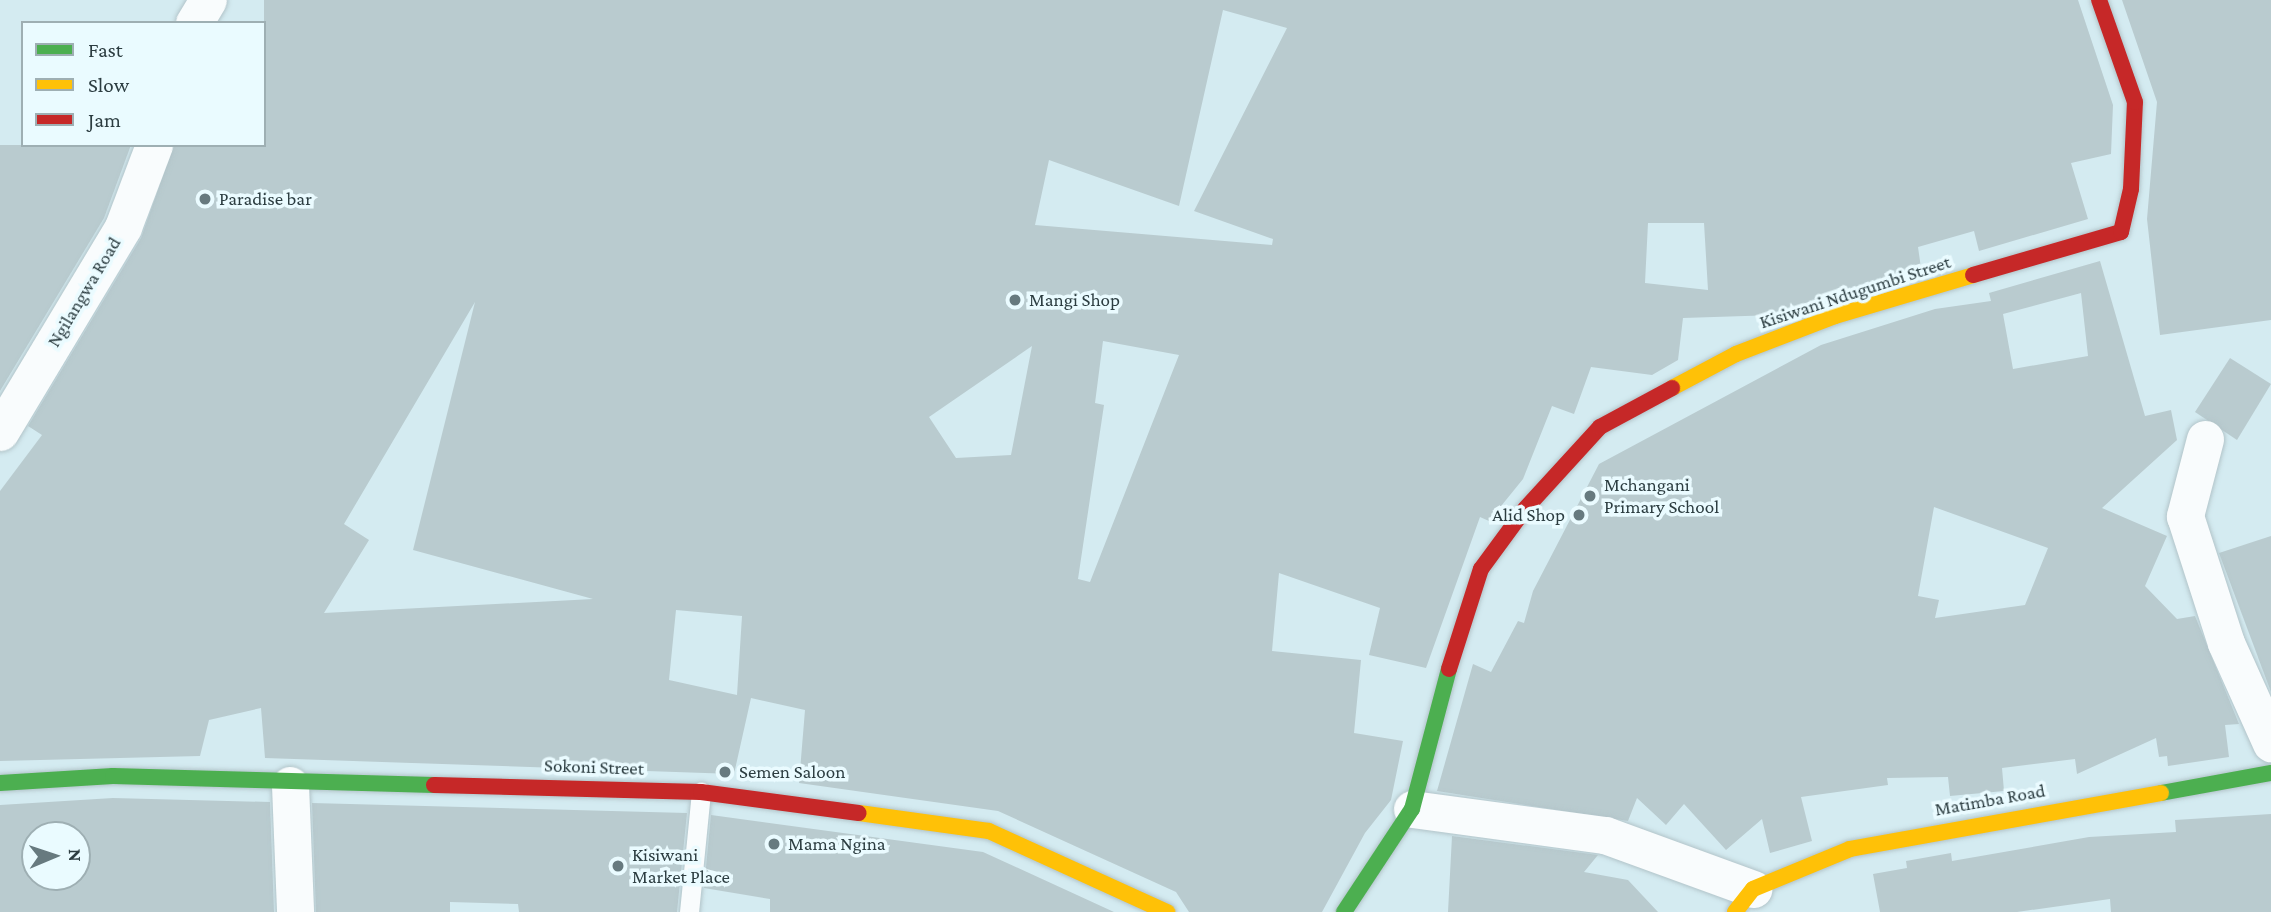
<!DOCTYPE html>
<html>
<head>
<meta charset="utf-8">
<style>
  body { margin:0 }
  #map { position:relative; width:2271px; height:912px; overflow:hidden; background:#d4ebf1; font-family:"Crimson Pro",serif }
  div>[style] { position:absolute }
  .building>* { inset:0; background:#b9cbcf }
  .roads { filter:drop-shadow(0 0 2px #b2c4c9) drop-shadow(0 0 2px #b2c4c9) }
  .lane>* { height:19px; margin:-9.5px; padding:0 9.5px; transform-origin:9.5px; border-radius:9.5px; background:#f9fcfd }
  .street>* { height:37px; margin:-18.5px; padding:0 18.5px; transform-origin:18.5px; border-radius:18.5px; background:#f9fcfd }
  .fast>* { height:16px; margin:-8px; padding:0 8px; transform-origin:8px; border-radius:8px; background:#4caf50 }
  .slow>* { height:16px; margin:-8px; padding:0 8px; transform-origin:8px; border-radius:8px; background:#ffc107 }
  .jam>* { height:16px; margin:-8px; padding:0 8px; transform-origin:8px; border-radius:8px; background:#c62828 }
  .dots>* { width:19px; height:19px; translate:-50% -50%; box-sizing:border-box; border:4px solid #eafbff; border-radius:50% }
  span { translate:-50% -50%; white-space:nowrap; text-align:center; line-height:1.15; -webkit-text-stroke:7px #eafbff; paint-order:stroke }
  .poi-label { font-size:19px; color:#2c3d41 }
  .left { translate:0 -50%; text-align:left }
  .right { translate:-100% -50%; text-align:right }
  .street-label { font-size:19px; color:#2c3d41 }
  .legend { position:absolute; left:21px; top:21px; width:245px; height:126px; box-sizing:border-box; background:#eafbff; border:2px solid #9eafb3; margin:0; padding:9px 12px; list-style:none; font-size:21px; color:#2c3d41 }
  .legend li { display:flex; align-items:center; gap:14px; height:35px }
  .legend b { width:35px; border:2px solid #9eafb3 }
  .north { position:absolute; left:21px; top:821px; width:70px; height:70px; box-sizing:border-box; background:#eafbff; border:2px solid #9eafb3; border-radius:50%; rotate:88deg; font-size:19px; font-weight:700; line-height:28px; text-align:center; color:#2c3d41 }
  .north::after { content:''; display:block; margin:auto; width:24px; height:32px; background:#677a7f; clip-path:polygon(50% 0,100% 100%,50% 72%,0 100%) }
</style>
</head>
<body>
<div id="map">
  <div class="building">
    <div style="clip-path:polygon(evenodd,264px 0,2078px 0,2113px 105px,2111px 154px,2071px 163px,2088px 219px,1979px 251px,1974px 231px,1918px 247px,1921px 268px,1776px 315px,1683px 318px,1678px 360px,1652px 375px,1591px 367px,1574px 414px,1552px 406px,1523px 479px,1489px 521px,1480px 517px,1426px 668px,1369px 655px,1380px 608px,1279px 573px,1272px 651px,1361px 660px,1354px 733px,1403px 741px,1391px 800px,1365px 833px,1322px 912px,1189px 912px,1176px 892px,998px 811px,799px 783px,805px 710px,751px 698px,734px 774px,265px 758px,261px 708px,209px 720px,200px 756px,0 761px,0 491px,42px 435px,28px 426px,141px 238px,174px 145px,264px 145px,264px 0,1223px 10px,1287px 28px,1194px 211px,1273px 239px,1272px 245px,1035px 225px,1049px 160px,1179px 206px,1223px 10px,264px 0,1648px 223px,1704px 223px,1708px 290px,1645px 283px,1648px 223px,264px 0,475px 302px,413px 550px,593px 599px,324px 613px,369px 540px,344px 524px,475px 302px,264px 0,1103px 341px,1179px 355px,1090px 582px,1078px 579px,1104px 405px,1095px 403px,1103px 341px,264px 0,1032px 346px,1011px 455px,956px 458px,929px 417px,1032px 346px,264px 0,676px 610px,742px 616px,737px 695px,669px 680px,676px 610px)"></div>
    <div style="clip-path:polygon(2122px 0,2271px 0,2271px 320px,2160px 335px,2147px 219px,2157px 102px)"></div>
    <div style="clip-path:polygon(0 145px,131px 145px,104px 218px,0 391px)"></div>
    <div style="clip-path:polygon(evenodd,2100px 261px,2145px 416px,2171px 410px,2177px 440px,2102px 508px,2167px 536px,2145px 586px,2177px 619px,2195px 616px,2239px 724px,2225px 725px,2229px 757px,2168px 766px,2167px 756px,2159px 757px,2156px 738px,2077px 774px,2075px 759px,2002px 768px,2004px 791px,1950px 796px,1948px 777px,1887px 778px,1888px 785px,1801px 797px,1812px 841px,1770px 853px,1762px 819px,1726px 850px,1684px 804px,1666px 825px,1637px 798px,1628px 821px,1437px 791px,1473px 664px,1491px 672px,1518px 621px,1524px 623px,1533px 591px,1599px 464px,1821px 345px,1935px 309px,1991px 301px,1989px 293px,2100px 261px,2081px 293px,2088px 356px,2013px 369px,2003px 314px,2081px 293px,2100px 261px,1934px 507px,2048px 548px,2025px 605px,1935px 618px,1939px 600px,1918px 596px,1934px 507px)"></div>
    <div style="clip-path:polygon(2230px 358px,2271px 384px,2237px 440px,2195px 412px)"></div>
    <div style="clip-path:polygon(2271px 536px,2271px 692px,2219px 553px)"></div>
    <div style="clip-path:polygon(evenodd,113px 798px,270px 802px,274px 912px,0 912px,0 805px,113px 798px,35px 835px,77px 835px,77px 877px,35px 877px,35px 835px)"></div>
    <div style="clip-path:polygon(312px 803px,687px 813px,677px 912px,519px 912px,518px 904px,450px 902px,450px 912px,316px 912px)"></div>
    <div style="clip-path:polygon(2271px 814px,2271px 912px,2111px 912px,2110px 899px,2017px 912px,1880px 912px,1873px 874px,1907px 868px,1906px 861px,1951px 853px,1952px 861px,2089px 837px,2176px 832px,2175px 820px)"></div>
    <div style="clip-path:polygon(711px 815px,983px 852px,1114px 912px,770px 912px,770px 899px,704px 888px)"></div>
    <div style="clip-path:polygon(1452px 836px,1598px 855px,1584px 872px,1628px 880px,1658px 912px,1448px 912px)"></div>
  </div>
  <div class="roads">
    <div class="lane">
      <div style="left:689px;top:912px;width:121px;rotate:-84.3deg"></div>
    </div>
    <div class="street">
      <div style="left:194px;top:23px;width:27px;rotate:-59deg"></div>
      <div style="left:0;top:432px;width:239px;rotate:-59deg"></div>
      <div style="left:123px;top:227px;width:88px;rotate:-69.3deg"></div>
      <div style="left:2205px;top:439px;width:80px;rotate:104.6deg"></div>
      <div style="left:2185px;top:516px;width:133px;rotate:72.1deg"></div>
      <div style="left:2226px;top:643px;width:110px;rotate:65.8deg"></div>
      <div style="left:290px;top:785px;width:127px;rotate:87.7deg"></div>
      <div style="left:1412px;top:809px;width:195px;rotate:7.7deg"></div>
      <div style="left:1605px;top:835px;width:158px;rotate:20deg"></div>
    </div>
    <div class="fast">
      <div style="left:0;top:783px;width:113px;rotate:-3.5deg"></div>
      <div style="left:113px;top:776px;width:321px;rotate:1.6deg"></div>
      <div style="left:2161px;top:793px;width:112px;rotate:-10.3deg"></div>
      <div style="left:1344px;top:912px;width:123px;rotate:-56.6deg"></div>
      <div style="left:1412px;top:809px;width:145px;rotate:-75.2deg"></div>
    </div>
    <div class="slow">
      <div style="left:1672px;top:388px;width:72px;rotate:-28deg"></div>
      <div style="left:1736px;top:354px;width:106px;rotate:-21deg"></div>
      <div style="left:1835px;top:316px;width:144px;rotate:-16.5deg"></div>
      <div style="left:859px;top:813px;width:131px;rotate:7.9deg"></div>
      <div style="left:989px;top:831px;width:196px;rotate:24.5deg"></div>
      <div style="left:1735px;top:912px;width:29px;rotate:-52deg"></div>
      <div style="left:1753px;top:889px;width:105px;rotate:-22.4deg"></div>
      <div style="left:1850px;top:849px;width:316px;rotate:-10.2deg"></div>
    </div>
    <div class="jam">
      <div style="left:1973px;top:275px;width:154px;rotate:-16.2deg"></div>
      <div style="left:2121px;top:232px;width:44px;rotate:-76.9deg"></div>
      <div style="left:2131px;top:189px;width:87px;rotate:-87.4deg"></div>
      <div style="left:2135px;top:102px;width:108px;rotate:-109.4deg"></div>
      <div style="left:1449px;top:669px;width:105px;rotate:-72.3deg"></div>
      <div style="left:1481px;top:569px;width:74px;rotate:-53.7deg"></div>
      <div style="left:1525px;top:509px;width:111px;rotate:-47.6deg"></div>
      <div style="left:1600px;top:427px;width:82px;rotate:-28.4deg"></div>
      <div style="left:434px;top:785px;width:267px;rotate:1.5deg"></div>
      <div style="left:701px;top:792px;width:159px;rotate:7.6deg"></div>
    </div>
  </div>
  <div class="dots">
    <div style="left:205px;top:199px;background:#677a7f"></div>
    <div style="left:1015px;top:300px;background:#677a7f"></div>
    <div style="left:1590px;top:496px;background:#677a7f"></div>
    <div style="left:1579px;top:515px;background:#677a7f"></div>
    <div style="left:725px;top:772px;background:#677a7f"></div>
    <div style="left:774px;top:844px;background:#677a7f"></div>
    <div style="left:618px;top:866px;background:#677a7f"></div>
  </div>
  <div class="poi-label">
    <span class="left" style="left:219px;top:199px">Paradise bar</span>
    <span class="left" style="left:1029px;top:300px">Mangi Shop</span>
    <span class="left" style="left:1604px;top:496px">Mchangani<br>Primary School</span>
    <span class="right" style="left:1565px;top:515px">Alid Shop</span>
    <span class="left" style="left:739px;top:772px">Semen Saloon</span>
    <span class="left" style="left:788px;top:844px">Mama Ngina</span>
    <span class="left" style="left:632px;top:866px">Kisiwani<br>Market Place</span>
  </div>
  <div class="street-label">
    <span style="left:84px;top:292px;rotate:-59deg">Ngilangwa Road</span>
    <span style="left:1855px;top:292px;rotate:-18deg">Kisiwani Ndugumbi Street</span>
    <span style="left:594px;top:767px;rotate:2deg">Sokoni Street</span>
    <span style="left:1990px;top:800px;rotate:-10deg">Matimba Road</span>
  </div>
  <ul class="legend">
  <li><b style="height:9px;background:#4caf50"></b>Fast</li>
  <li><b style="height:9px;background:#ffc107"></b>Slow</li>
  <li><b style="height:9px;background:#c62828"></b>Jam</li>
  </ul>
  <div class="north">N</div>
</div>
</body>
</html>
